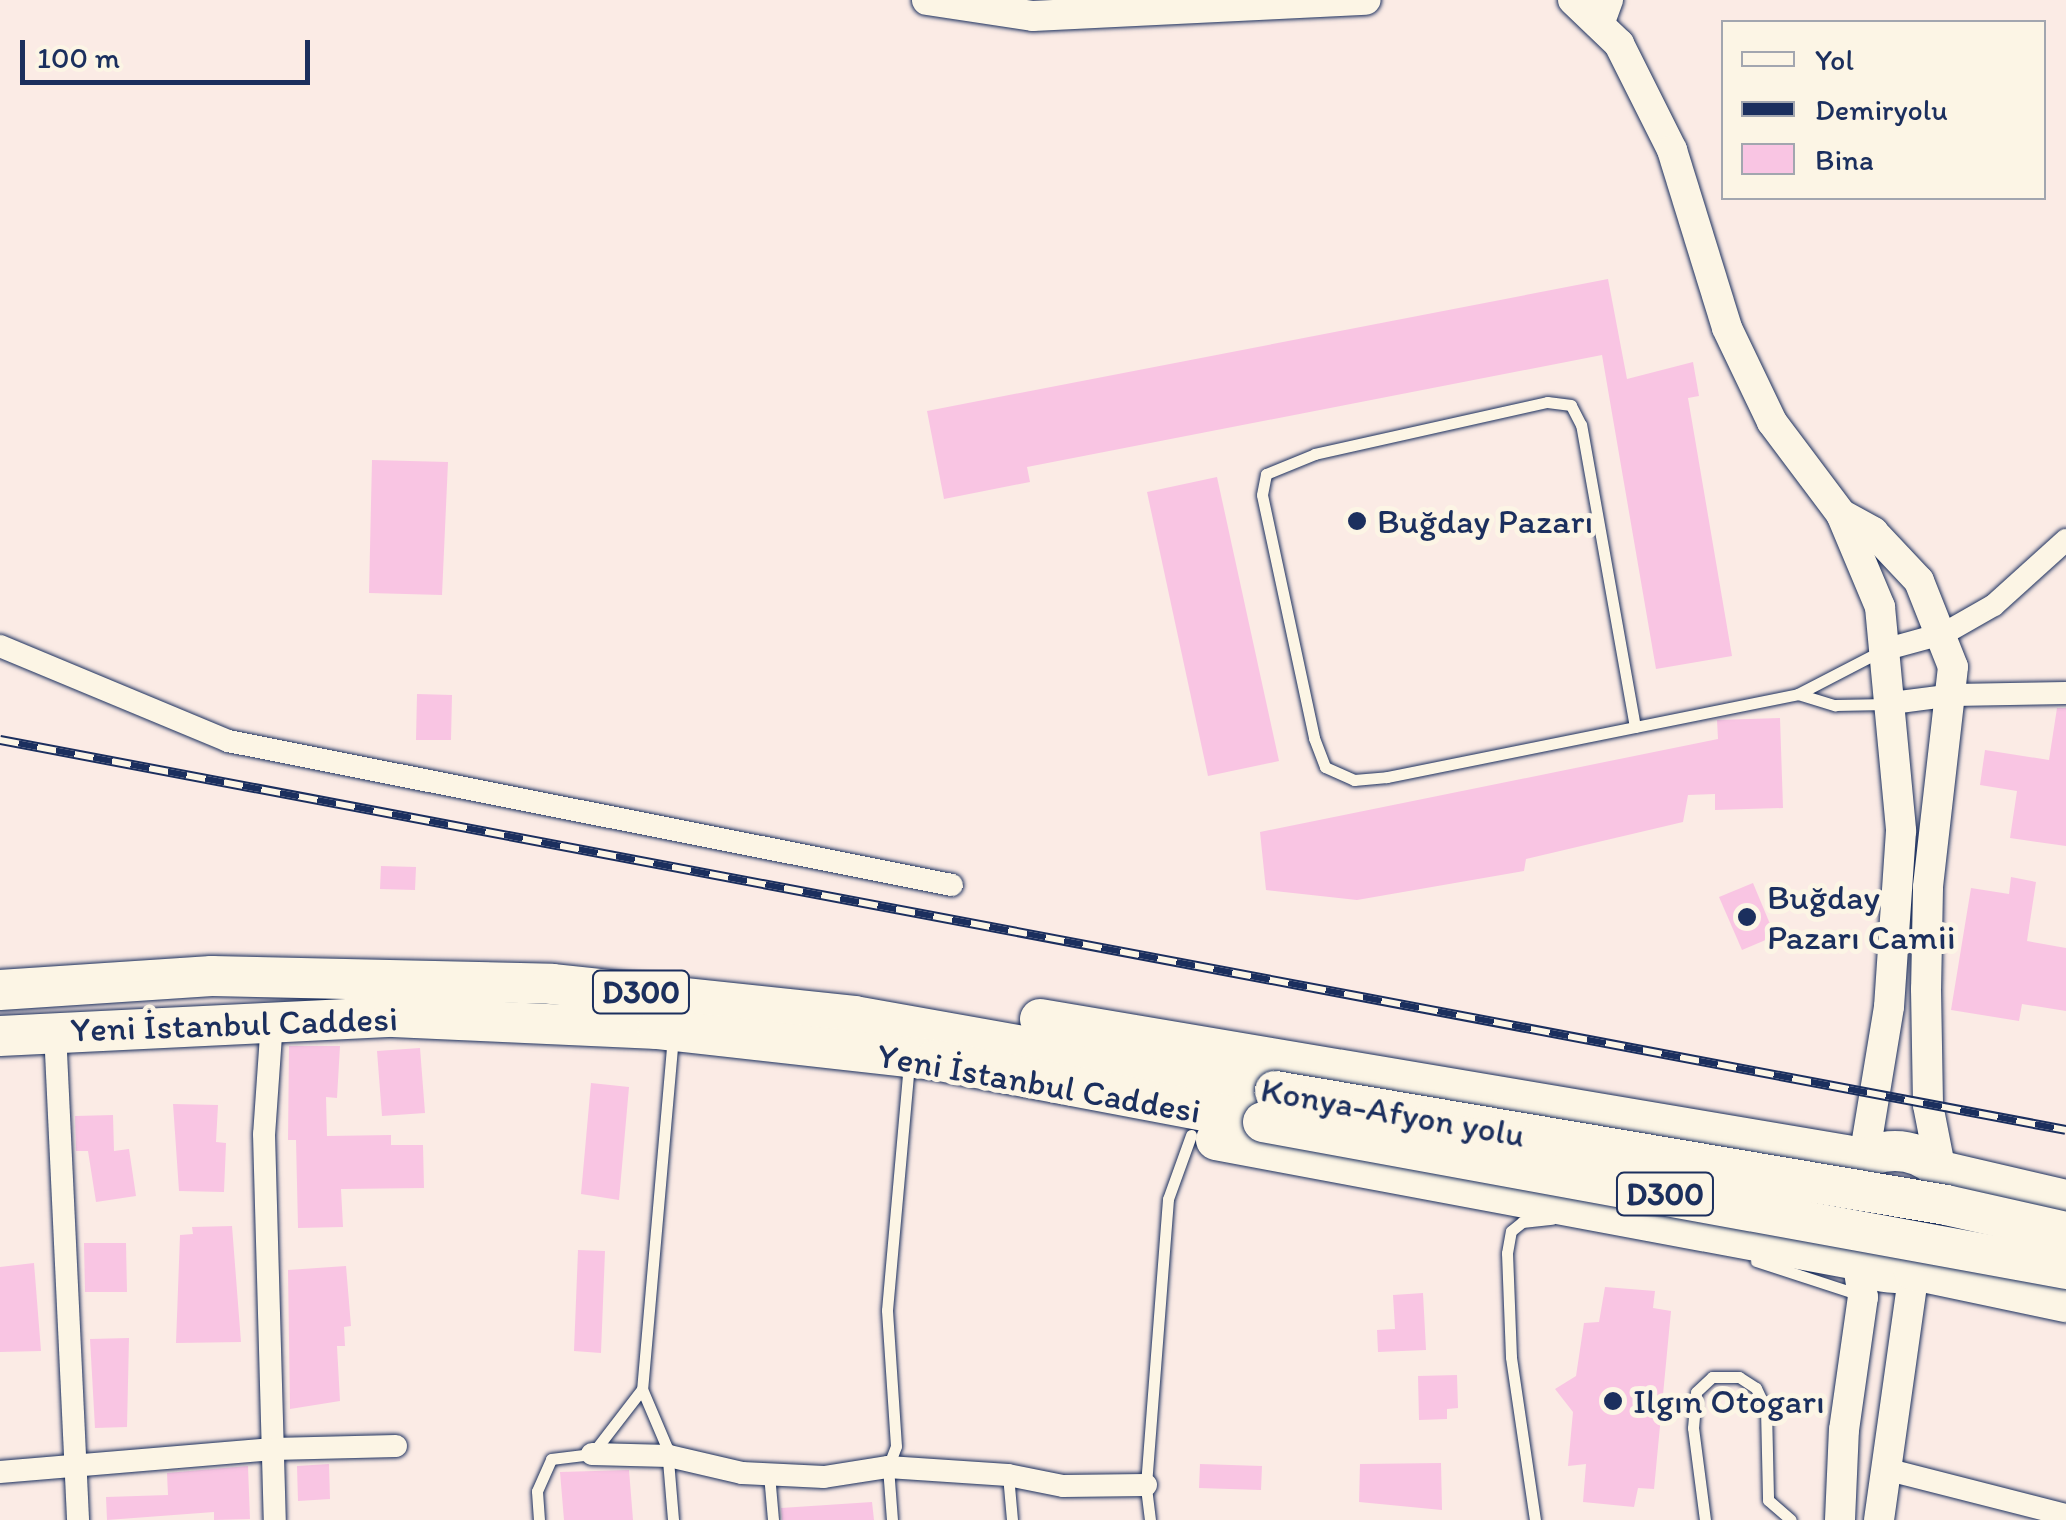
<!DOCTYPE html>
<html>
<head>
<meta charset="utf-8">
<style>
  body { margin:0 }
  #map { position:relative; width:2066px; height:1520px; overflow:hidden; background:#fbebe5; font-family:Itim,sans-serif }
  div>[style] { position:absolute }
  .building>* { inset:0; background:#f9c5e3 }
  .roads { filter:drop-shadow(0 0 2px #1b2f5e) drop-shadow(0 0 2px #1b2f5e) }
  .lane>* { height:11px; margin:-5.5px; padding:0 5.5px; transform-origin:5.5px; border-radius:5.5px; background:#fcf5e5 }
  .street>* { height:22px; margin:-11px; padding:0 11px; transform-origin:11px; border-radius:11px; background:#fcf5e5 }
  .secondary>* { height:30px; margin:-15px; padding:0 15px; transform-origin:15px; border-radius:15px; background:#fcf5e5 }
  .highway>* { height:40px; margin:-20px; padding:0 20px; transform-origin:20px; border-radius:20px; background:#fcf5e5 }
  .highway>.ring { margin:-20px; padding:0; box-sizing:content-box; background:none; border:40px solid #fcf5e5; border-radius:50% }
  .rail>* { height:10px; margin-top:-5px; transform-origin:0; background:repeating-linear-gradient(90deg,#fcf5e5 0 19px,#1b2f5e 0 38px); box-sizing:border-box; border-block:2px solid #1b2f5e }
  .bridges { filter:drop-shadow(0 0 2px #1b2f5e) drop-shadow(0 0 2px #1b2f5e) }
  .highway-bridge>* { height:40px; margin:-20px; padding:0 20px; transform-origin:20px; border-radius:20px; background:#fcf5e5 }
  .dots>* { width:28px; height:28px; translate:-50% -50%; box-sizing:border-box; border:5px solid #fcf5e5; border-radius:50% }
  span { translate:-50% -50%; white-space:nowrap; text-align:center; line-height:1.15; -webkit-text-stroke:10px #fcf5e5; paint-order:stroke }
  .shield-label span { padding:2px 8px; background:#fcf5e5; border:2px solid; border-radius:8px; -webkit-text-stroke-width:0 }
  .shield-label { font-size:32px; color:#1b2f5e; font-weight:700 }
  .poi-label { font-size:35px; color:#1b2f5e }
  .left { translate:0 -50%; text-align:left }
  .street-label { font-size:35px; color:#1b2f5e }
  .legend { position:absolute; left:1721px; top:20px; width:325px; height:180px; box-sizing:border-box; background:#fcf5e5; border:2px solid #a2a6af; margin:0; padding:12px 18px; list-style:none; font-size:30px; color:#1b2f5e }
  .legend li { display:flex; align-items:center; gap:20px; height:50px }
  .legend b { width:50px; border:2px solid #a2a6af }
  .scale { position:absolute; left:20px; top:40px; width:290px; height:45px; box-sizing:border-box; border:5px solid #1b2f5e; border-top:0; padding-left:12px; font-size:30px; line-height:35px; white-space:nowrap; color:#1b2f5e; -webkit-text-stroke:8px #fcf5e5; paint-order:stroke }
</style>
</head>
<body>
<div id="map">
  <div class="building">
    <div style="clip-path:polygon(1608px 279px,1627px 379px,1693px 362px,1699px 396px,1688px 398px,1732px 656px,1656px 669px,1602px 355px,1027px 467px,1030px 482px,944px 499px,927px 411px)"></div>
    <div style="clip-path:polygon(372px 460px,448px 462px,442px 595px,369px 593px)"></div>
    <div style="clip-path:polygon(1217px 477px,1279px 761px,1208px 776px,1147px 492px)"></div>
    <div style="clip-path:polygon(417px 694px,452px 695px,451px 740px,416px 740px)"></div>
    <div style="clip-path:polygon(2057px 708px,2066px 708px,2066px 846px,2010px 838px,2017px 791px,1980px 785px,1985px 750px,2049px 760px)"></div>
    <div style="clip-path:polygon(1780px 718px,1783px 808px,1715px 810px,1715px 794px,1688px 795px,1683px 822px,1526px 859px,1524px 871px,1357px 900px,1266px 890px,1260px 832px,1718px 739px,1717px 720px)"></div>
    <div style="clip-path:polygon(381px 866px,416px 867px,415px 890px,380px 889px)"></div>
    <div style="clip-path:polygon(2011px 877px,2036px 882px,2027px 941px,2066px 948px,2066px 1011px,2022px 1004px,2019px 1021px,1951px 1010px,1971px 888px,2009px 894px)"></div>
    <div style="clip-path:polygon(1753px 883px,1775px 936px,1742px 950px,1719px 897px)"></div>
    <div style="clip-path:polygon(289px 1046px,340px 1046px,337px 1098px,326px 1097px,327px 1136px,391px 1135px,391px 1145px,423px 1145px,424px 1188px,341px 1189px,343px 1227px,298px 1228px,296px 1140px,288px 1140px)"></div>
    <div style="clip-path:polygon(420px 1048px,425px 1113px,382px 1116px,377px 1051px)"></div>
    <div style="clip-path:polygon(591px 1083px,629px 1087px,619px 1200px,581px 1194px)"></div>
    <div style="clip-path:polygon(173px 1104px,218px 1105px,216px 1142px,226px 1143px,224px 1192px,179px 1191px)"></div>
    <div style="clip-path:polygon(113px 1115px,114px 1151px,129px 1149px,136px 1196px,96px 1202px,88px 1151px,76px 1151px,75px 1116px)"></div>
    <div style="clip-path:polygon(232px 1226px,241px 1342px,176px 1343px,180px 1235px,193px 1234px,192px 1227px)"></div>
    <div style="clip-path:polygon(84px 1243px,126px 1243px,127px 1292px,85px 1292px)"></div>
    <div style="clip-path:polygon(578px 1250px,605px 1251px,601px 1353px,574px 1351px)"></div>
    <div style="clip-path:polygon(34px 1263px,41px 1351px,0 1352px,0 1267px)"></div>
    <div style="clip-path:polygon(346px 1266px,351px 1326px,344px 1327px,345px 1346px,337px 1346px,340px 1401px,290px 1409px,288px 1270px)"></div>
    <div style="clip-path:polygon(1605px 1287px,1655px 1291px,1653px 1308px,1671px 1311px,1654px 1489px,1638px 1488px,1634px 1507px,1583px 1502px,1586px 1464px,1568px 1466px,1573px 1412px,1555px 1389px,1576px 1376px,1584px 1323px,1599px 1322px)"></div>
    <div style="clip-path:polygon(1423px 1293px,1426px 1350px,1378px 1352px,1377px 1330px,1395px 1329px,1393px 1295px)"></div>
    <div style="clip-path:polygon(129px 1338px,127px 1427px,95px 1428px,90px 1339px)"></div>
    <div style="clip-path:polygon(1457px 1375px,1458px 1408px,1447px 1409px,1447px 1419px,1419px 1420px,1418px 1376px)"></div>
    <div style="clip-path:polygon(1441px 1463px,1442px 1510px,1359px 1502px,1360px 1464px)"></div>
    <div style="clip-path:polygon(329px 1464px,330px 1499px,298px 1501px,297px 1466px)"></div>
    <div style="clip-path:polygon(1200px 1464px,1262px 1466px,1261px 1490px,1199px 1488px)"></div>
    <div style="clip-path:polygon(248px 1466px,250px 1519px,214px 1520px,214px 1512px,107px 1520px,106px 1497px,168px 1495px,167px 1473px)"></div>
    <div style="clip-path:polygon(629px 1470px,633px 1520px,564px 1520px,560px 1472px)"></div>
    <div style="clip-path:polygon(872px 1502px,874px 1520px,782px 1520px,781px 1508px)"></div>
  </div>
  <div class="roads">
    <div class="lane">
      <div style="left:1798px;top:694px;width:39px;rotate:17deg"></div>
      <div style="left:1835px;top:705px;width:52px;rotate:-1.1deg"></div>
      <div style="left:1635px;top:727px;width:307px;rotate:-100.1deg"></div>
      <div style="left:1581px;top:425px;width:22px;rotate:-117deg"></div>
      <div style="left:1571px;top:405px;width:24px;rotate:-173deg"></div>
      <div style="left:1547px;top:402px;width:238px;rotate:167.4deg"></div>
      <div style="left:1315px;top:454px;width:53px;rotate:157.8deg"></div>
      <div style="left:1266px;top:474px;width:21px;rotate:101deg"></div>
      <div style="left:1262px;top:495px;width:249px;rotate:77.9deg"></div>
      <div style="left:1314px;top:738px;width:31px;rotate:69deg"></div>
      <div style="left:1325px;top:767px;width:32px;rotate:24deg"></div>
      <div style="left:1354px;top:780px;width:33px;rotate:-5deg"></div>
      <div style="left:1387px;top:777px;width:419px;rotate:-11.4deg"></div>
      <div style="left:1798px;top:694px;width:96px;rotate:-27.4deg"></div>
      <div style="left:673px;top:1036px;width:354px;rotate:95deg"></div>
      <div style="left:642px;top:1389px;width:64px;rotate:67deg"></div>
      <div style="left:667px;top:1448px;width:72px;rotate:85.2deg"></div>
      <div style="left:1756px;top:1261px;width:106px;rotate:18.1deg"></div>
      <div style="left:769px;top:1474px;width:46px;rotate:85deg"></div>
      <div style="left:1008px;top:1475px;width:45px;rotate:84.9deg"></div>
      <div style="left:539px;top:1520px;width:29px;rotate:-94deg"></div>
      <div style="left:537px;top:1491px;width:35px;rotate:-66deg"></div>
      <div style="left:551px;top:1459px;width:41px;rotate:-7deg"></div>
      <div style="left:592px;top:1454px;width:82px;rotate:-52.4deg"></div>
      <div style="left:892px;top:1520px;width:53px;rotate:-94.3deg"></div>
      <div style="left:888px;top:1467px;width:22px;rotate:-69deg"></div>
      <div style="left:896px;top:1446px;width:136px;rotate:-93.8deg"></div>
      <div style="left:887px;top:1310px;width:248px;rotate:-84.9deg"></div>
      <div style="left:1150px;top:1520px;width:35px;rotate:-97deg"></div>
      <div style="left:1146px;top:1485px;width:287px;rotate:-85.6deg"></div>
      <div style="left:1168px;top:1199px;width:68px;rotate:-70.2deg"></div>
      <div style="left:1535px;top:1520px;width:165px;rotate:-98.4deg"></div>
      <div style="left:1511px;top:1357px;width:104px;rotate:-92.2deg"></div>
      <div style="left:1507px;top:1253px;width:22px;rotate:-80deg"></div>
      <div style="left:1511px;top:1231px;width:14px;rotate:-39deg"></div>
      <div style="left:1522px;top:1222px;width:30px;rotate:-6deg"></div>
      <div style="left:1705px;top:1520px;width:93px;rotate:-97.4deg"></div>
      <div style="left:1693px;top:1428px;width:36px;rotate:-85deg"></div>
      <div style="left:1696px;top:1392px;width:22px;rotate:-43deg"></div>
      <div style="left:1712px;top:1377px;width:27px"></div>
      <div style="left:1739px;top:1377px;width:20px;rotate:33deg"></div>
      <div style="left:1756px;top:1388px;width:23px;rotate:65deg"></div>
      <div style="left:1766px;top:1409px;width:91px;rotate:88.7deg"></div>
      <div style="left:1768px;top:1500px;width:30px;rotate:41deg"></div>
    </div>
    <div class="street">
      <div style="left:1598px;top:0;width:28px;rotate:82deg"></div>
      <div style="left:1602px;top:28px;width:30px;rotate:-70deg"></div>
      <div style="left:0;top:646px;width:247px;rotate:22.6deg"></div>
      <div style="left:228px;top:741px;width:738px;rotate:11.25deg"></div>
      <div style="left:1887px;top:649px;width:60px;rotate:-15.4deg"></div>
      <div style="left:1945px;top:633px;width:56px;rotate:-29.7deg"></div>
      <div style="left:1994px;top:605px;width:97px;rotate:-42.1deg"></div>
      <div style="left:1892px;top:703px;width:63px;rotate:-7.4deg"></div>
      <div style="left:1954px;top:695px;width:112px;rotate:-1deg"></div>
      <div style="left:272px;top:1021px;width:113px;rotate:94deg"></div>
      <div style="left:264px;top:1134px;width:386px;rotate:88.4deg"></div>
      <div style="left:55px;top:1031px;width:490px;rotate:87.3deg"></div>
      <div style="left:592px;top:1454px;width:77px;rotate:1.5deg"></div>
      <div style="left:669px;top:1456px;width:75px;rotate:13.1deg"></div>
      <div style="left:742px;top:1473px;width:82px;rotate:2.8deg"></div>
      <div style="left:824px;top:1477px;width:65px;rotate:-8.9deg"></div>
      <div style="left:888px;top:1467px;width:120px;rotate:3.8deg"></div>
      <div style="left:1008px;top:1475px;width:56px;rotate:11.3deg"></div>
      <div style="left:1063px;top:1486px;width:83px;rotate:-0.7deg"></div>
      <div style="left:1889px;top:1470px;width:183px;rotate:14.3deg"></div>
      <div style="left:0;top:1472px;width:274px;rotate:-4.8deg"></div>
      <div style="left:273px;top:1449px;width:123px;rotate:-1.4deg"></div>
    </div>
    <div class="secondary">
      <div style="left:927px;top:0;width:107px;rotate:8.6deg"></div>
      <div style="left:1033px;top:16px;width:333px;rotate:-2.8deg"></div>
      <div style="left:1573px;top:0;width:64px;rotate:43.7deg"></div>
      <div style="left:1619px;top:44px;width:119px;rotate:63.4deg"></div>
      <div style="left:1672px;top:150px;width:186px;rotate:72.8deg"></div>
      <div style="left:1727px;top:328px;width:104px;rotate:64.4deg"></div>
      <div style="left:1772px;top:422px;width:115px;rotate:53.1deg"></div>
      <div style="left:1841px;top:514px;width:101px;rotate:67.2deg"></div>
      <div style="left:1880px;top:607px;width:225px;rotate:84.6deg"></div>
      <div style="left:1901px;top:831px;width:176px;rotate:93.9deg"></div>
      <div style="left:1889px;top:1007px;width:153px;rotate:99.4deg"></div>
      <div style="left:1841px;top:514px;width:37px;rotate:29deg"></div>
      <div style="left:1873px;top:532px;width:67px;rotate:46.8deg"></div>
      <div style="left:1919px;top:581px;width:92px;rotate:68.4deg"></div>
      <div style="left:1953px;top:667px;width:222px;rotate:96.5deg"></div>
      <div style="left:1928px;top:888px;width:101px;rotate:91.1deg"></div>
      <div style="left:1926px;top:989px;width:116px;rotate:89deg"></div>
      <div style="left:1928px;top:1105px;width:67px;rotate:78.9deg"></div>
      <div style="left:1840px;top:1520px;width:90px;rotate:-87.5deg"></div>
      <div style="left:1844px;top:1430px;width:134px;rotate:-81.9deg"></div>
      <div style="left:1863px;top:1297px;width:37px;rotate:-99deg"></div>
      <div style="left:1879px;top:1520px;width:252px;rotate:-82deg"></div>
    </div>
    <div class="highway">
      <div style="left:0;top:990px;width:212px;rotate:-3.8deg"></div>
      <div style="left:212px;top:976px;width:340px;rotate:1.3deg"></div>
      <div style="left:552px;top:984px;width:304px;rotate:6deg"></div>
      <div style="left:854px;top:1016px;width:428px;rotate:10.1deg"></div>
      <div style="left:1040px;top:1019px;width:836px;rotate:9.58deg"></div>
      <div style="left:0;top:1036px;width:393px;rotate:-2.8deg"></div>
      <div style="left:393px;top:1017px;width:265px;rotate:2.6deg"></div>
      <div style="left:658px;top:1029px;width:279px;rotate:6.4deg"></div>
      <div style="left:935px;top:1060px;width:334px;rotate:10.7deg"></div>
      <div style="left:1216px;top:1140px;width:652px;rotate:10.6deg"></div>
      <div class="ring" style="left:1834px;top:1151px;width:82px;height:82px"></div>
      <div style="left:1941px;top:1171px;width:128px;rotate:13.1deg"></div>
      <div style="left:1914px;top:1270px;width:155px;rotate:11.9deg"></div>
    </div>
  </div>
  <div class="rail">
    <div style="left:0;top:740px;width:2102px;rotate:10.69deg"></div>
  </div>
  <div class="bridges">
    <div class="highway-bridge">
      <div style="left:1275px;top:1091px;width:681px;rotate:9.64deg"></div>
      <div style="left:1946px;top:1205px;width:123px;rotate:12.7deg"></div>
      <div style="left:1263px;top:1122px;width:816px;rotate:10.37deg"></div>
    </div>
  </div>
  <div class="dots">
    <div style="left:1357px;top:521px;background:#1b2f5e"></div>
    <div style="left:1747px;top:917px;background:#1b2f5e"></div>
    <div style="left:1613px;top:1401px;background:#1b2f5e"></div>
  </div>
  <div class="shield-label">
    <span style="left:641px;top:992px">D300</span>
    <span style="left:1665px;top:1194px">D300</span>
  </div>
  <div class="poi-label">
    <span class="left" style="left:1377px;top:521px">Buğday Pazarı</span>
    <span class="left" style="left:1767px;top:917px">Buğday<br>Pazarı Camii</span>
    <span class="left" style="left:1633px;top:1401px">Ilgın Otogarı</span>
  </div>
  <div class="street-label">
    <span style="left:234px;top:1024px;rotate:-2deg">Yeni İstanbul Caddesi</span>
    <span style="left:1039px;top:1083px;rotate:10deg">Yeni İstanbul Caddesi</span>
    <span style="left:1393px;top:1112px;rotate:10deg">Konya-Afyon yolu</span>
  </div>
  <ul class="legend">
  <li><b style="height:12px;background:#fcf5e5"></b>Yol</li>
  <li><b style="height:12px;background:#1b2f5e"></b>Demiryolu</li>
  <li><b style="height:28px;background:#f9c5e3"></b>Bina</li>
  </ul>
  <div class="scale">100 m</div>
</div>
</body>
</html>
